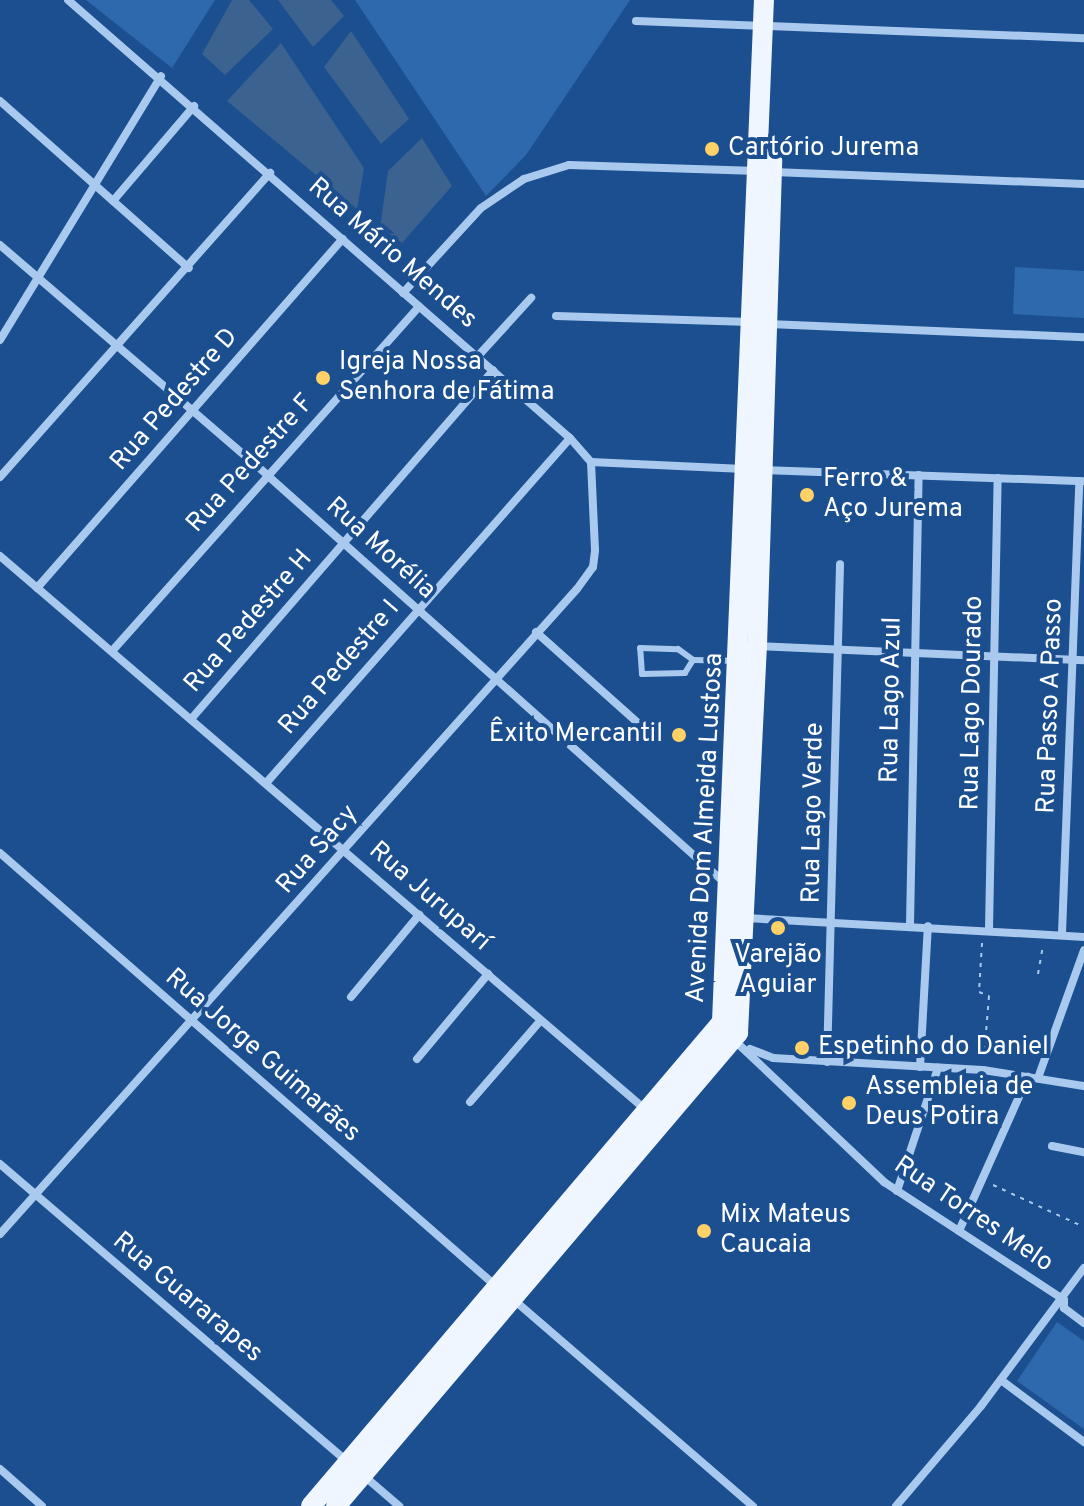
<!DOCTYPE html>
<html>
<head>
<meta charset="utf-8">
<style>
  body { margin:0 }
  #map { position:relative; width:1084px; height:1506px; overflow:hidden; background:#1b4f8f; font-family:Overpass,sans-serif }
  div>[style] { position:absolute }
  .green>* { inset:0; background:#2e69ad }
  .water>* { inset:0; background:#3c6290 }
  .path>* { height:2px; margin-top:-1px; transform-origin:0; background:repeating-linear-gradient(90deg,#a9c9ee 0 4px,transparent 0 10px) }
  .service>* { height:6px; margin:-3px; padding:0 3px; transform-origin:3px; border-radius:3px; background:#a9c9ee }
  .minor>* { height:8px; margin:-4px; padding:0 4px; transform-origin:4px; border-radius:4px; background:#a9c9ee }
  .primary>* { height:20px; margin:-10px; padding:0 10px; transform-origin:10px; border-radius:10px; background:#f0f6ff }
  .dots>* { width:22px; height:22px; translate:-50% -50%; box-sizing:border-box; border:4px solid #1b4f8f; border-radius:50% }
  span { translate:-50% -50%; white-space:nowrap; text-align:center; line-height:1.15; -webkit-text-stroke:8px #1b4f8f; paint-order:stroke }
  .poi-label { font-size:26px; color:#fff }
  .left { translate:0 -50%; text-align:left }
  .right { translate:-100% -50%; text-align:right }
  .street-label { font-size:26px; color:#fff }
</style>
</head>
<body>
<div id="map">
  <div class="green">
    <div style="clip-path:polygon(86px 0,215px 0,172px 68px)"></div>
    <div style="clip-path:polygon(355px 0,630px 0,526px 155px,486px 196px)"></div>
    <div style="clip-path:polygon(1015px 267px,1084px 271px,1084px 318px,1013px 314px)"></div>
    <div style="clip-path:polygon(1057px 1322px,1084px 1341px,1084px 1429px,1017px 1381px)"></div>
  </div>
  <div class="water">
    <div style="clip-path:polygon(232px 0,249px 0,273px 29px,225px 75px,202px 54px)"></div>
    <div style="clip-path:polygon(278px 0,331px 0,344px 16px,313px 47px)"></div>
    <div style="clip-path:polygon(351px 31px,409px 119px,381px 144px,324px 67px)"></div>
    <div style="clip-path:polygon(281px 43px,364px 168px,357px 209px,227px 101px)"></div>
    <div style="clip-path:polygon(422px 138px,452px 186px,402px 243px,380px 228px,388px 171px)"></div>
  </div>
  <div class="path">
    <div style="left:982px;top:943px;width:49px;rotate:93.5deg"></div>
    <div style="left:979px;top:992px;width:11px;rotate:22deg"></div>
    <div style="left:989px;top:996px;width:61px;rotate:94.7deg"></div>
    <div style="left:1038px;top:974px;width:29px;rotate:-80deg"></div>
    <div style="left:993px;top:1185px;width:100px;rotate:24.8deg"></div>
  </div>
  <div class="service">
    <div style="left:640px;top:648px;width:38px;rotate:2deg"></div>
    <div style="left:678px;top:649px;width:19px;rotate:36deg"></div>
    <div style="left:693px;top:660px;width:15px;rotate:122deg"></div>
    <div style="left:685px;top:673px;width:43px;rotate:178.7deg"></div>
    <div style="left:642px;top:674px;width:26px;rotate:-94deg"></div>
    <div style="left:693px;top:660px;width:39px;rotate:1deg"></div>
  </div>
  <div class="minor">
    <div style="left:68px;top:0;width:666px;rotate:41.11deg"></div>
    <div style="left:570px;top:438px;width:32px;rotate:49deg"></div>
    <div style="left:591px;top:462px;width:153px;rotate:2.6deg"></div>
    <div style="left:636px;top:21px;width:448px;rotate:2.2deg"></div>
    <div style="left:0;top:101px;width:252px;rotate:41.5deg"></div>
    <div style="left:773px;top:172px;width:311px;rotate:2.2deg"></div>
    <div style="left:113px;top:201px;width:125px;rotate:-49.5deg"></div>
    <div style="left:0;top:245px;width:352px;rotate:40.7deg"></div>
    <div style="left:267px;top:475px;width:615px;rotate:41.7deg"></div>
    <div style="left:403px;top:293px;width:115px;rotate:-47.5deg"></div>
    <div style="left:481px;top:208px;width:52px;rotate:-34deg"></div>
    <div style="left:524px;top:179px;width:47px;rotate:-17.3deg"></div>
    <div style="left:569px;top:165px;width:189px;rotate:1.8deg"></div>
    <div style="left:556px;top:316px;width:194px;rotate:1.8deg"></div>
    <div style="left:769px;top:324px;width:315px;rotate:2.4deg"></div>
    <div style="left:0;top:340px;width:309px;rotate:-58.6deg"></div>
    <div style="left:478px;top:356px;width:79px;rotate:-47.6deg"></div>
    <div style="left:762px;top:470px;width:322px;rotate:2deg"></div>
    <div style="left:0;top:477px;width:407px;rotate:-48.4deg"></div>
    <div style="left:0;top:556px;width:851px;rotate:40.62deg"></div>
    <div style="left:37px;top:588px;width:464px;rotate:-48.8deg"></div>
    <div style="left:536px;top:632px;width:134px;rotate:41.7deg"></div>
    <div style="left:757px;top:646px;width:327px;rotate:2.5deg"></div>
    <div style="left:113px;top:650px;width:460px;rotate:-48.3deg"></div>
    <div style="left:192px;top:718px;width:460px;rotate:-49.1deg"></div>
    <div style="left:267px;top:782px;width:458px;rotate:-48.6deg"></div>
    <div style="left:0;top:853px;width:660px;rotate:41.13deg"></div>
    <div style="left:746px;top:918px;width:339px;rotate:3.2deg"></div>
    <div style="left:910px;top:925px;width:450px;rotate:-88.9deg"></div>
    <div style="left:989px;top:929px;width:451px;rotate:-88.9deg"></div>
    <div style="left:1062px;top:933px;width:452px;rotate:-87.8deg"></div>
    <div style="left:351px;top:997px;width:107px;rotate:-50.3deg"></div>
    <div style="left:734px;top:1040px;width:207px;rotate:43.4deg"></div>
    <div style="left:884px;top:1182px;width:215px;rotate:33.2deg"></div>
    <div style="left:1064px;top:1300px;width:8px;rotate:90deg"></div>
    <div style="left:1064px;top:1308px;width:25px;rotate:37deg"></div>
    <div style="left:750px;top:1049px;width:25px;rotate:21deg"></div>
    <div style="left:773px;top:1058px;width:210px;rotate:3.3deg"></div>
    <div style="left:983px;top:1070px;width:102px;rotate:9deg"></div>
    <div style="left:417px;top:1059px;width:111px;rotate:-50.1deg"></div>
    <div style="left:827px;top:1062px;width:498px;rotate:-88.5deg"></div>
    <div style="left:920px;top:1067px;width:141px;rotate:-86.8deg"></div>
    <div style="left:1038px;top:1078px;width:136px;rotate:-70.2deg"></div>
    <div style="left:470px;top:1102px;width:108px;rotate:-49.1deg"></div>
    <div style="left:1052px;top:1146px;width:33px;rotate:11deg"></div>
    <div style="left:0;top:1164px;width:457px;rotate:40.6deg"></div>
    <div style="left:897px;top:1191px;width:130px;rotate:-71.6deg"></div>
    <div style="left:959px;top:1231px;width:169px;rotate:-65.9deg"></div>
    <div style="left:0;top:1234px;width:865px;rotate:-48.19deg"></div>
    <div style="left:577px;top:589px;width:27px;rotate:-54deg"></div>
    <div style="left:593px;top:567px;width:17px;rotate:-83deg"></div>
    <div style="left:595px;top:550px;width:88px;rotate:-92.6deg"></div>
    <div style="left:514px;top:1300px;width:316px;rotate:40.8deg"></div>
    <div style="left:1001px;top:1380px;width:104px;rotate:36.8deg"></div>
    <div style="left:0;top:1469px;width:56px;rotate:41.4deg"></div>
    <div style="left:363px;top:1475px;width:48px;rotate:40.7deg"></div>
    <div style="left:896px;top:1506px;width:131px;rotate:-49.6deg"></div>
    <div style="left:981px;top:1406px;width:172px;rotate:-53.3deg"></div>
  </div>
  <div class="primary">
    <div style="left:311px;top:1506px;width:635px;rotate:-49.66deg"></div>
    <div style="left:722px;top:1022px;width:1023px;rotate:-87.65deg"></div>
    <div style="left:336px;top:1506px;width:621px;rotate:-49.64deg"></div>
    <div style="left:738px;top:1033px;width:387px;rotate:-87.2deg"></div>
    <div style="left:757px;top:646px;width:486px;rotate:-88.2deg"></div>
  </div>
  <div class="dots">
    <div style="left:712px;top:149px;background:#ffd166"></div>
    <div style="left:323px;top:378px;background:#ffd166"></div>
    <div style="left:807px;top:495px;background:#ffd166"></div>
    <div style="left:679px;top:735px;background:#ffd166"></div>
    <div style="left:778px;top:928px;background:#ffd166"></div>
    <div style="left:802px;top:1048px;background:#ffd166"></div>
    <div style="left:849px;top:1103px;background:#ffd166"></div>
    <div style="left:704px;top:1231px;background:#ffd166"></div>
  </div>
  <div class="poi-label">
    <span class="left" style="left:728px;top:149px">Cartório Jurema</span>
    <span class="left" style="left:339px;top:378px">Igreja Nossa<br>Senhora de Fátima</span>
    <span class="left" style="left:823px;top:495px">Ferro &amp;<br>Aço Jurema</span>
    <span class="right" style="left:663px;top:735px">Êxito Mercantil</span>
    <span style="left:778px;top:971px">Varejão<br>Aguiar</span>
    <span class="left" style="left:818px;top:1048px">Espetinho do Daniel</span>
    <span class="left" style="left:865px;top:1103px">Assembleia de<br>Deus Potira</span>
    <span class="left" style="left:720px;top:1231px">Mix Mateus<br>Caucaia</span>
  </div>
  <div class="street-label">
    <span style="left:392px;top:254px;rotate:41deg">Rua Mário Mendes</span>
    <span style="left:175px;top:400px;rotate:-49deg">Rua Pedestre D</span>
    <span style="left:251px;top:464px;rotate:-48deg">Rua Pedestre F</span>
    <span style="left:380px;top:549px;rotate:42deg">Rua Morélia</span>
    <span style="left:249px;top:622px;rotate:-49deg">Rua Pedestre H</span>
    <span style="left:340px;top:668px;rotate:-49deg">Rua Pedestre I</span>
    <span style="left:892px;top:700px;rotate:-89deg">Rua Lago Azul</span>
    <span style="left:973px;top:703px;rotate:-89deg">Rua Lago Dourado</span>
    <span style="left:1051px;top:706px;rotate:-88deg">Rua Passo A Passo</span>
    <span style="left:814px;top:813px;rotate:-89deg">Rua Lago Verde</span>
    <span style="left:706px;top:828px;rotate:-87deg">Avenida Dom Almeida Lustosa</span>
    <span style="left:318px;top:850px;rotate:-49deg">Rua Sacy</span>
    <span style="left:429px;top:897px;rotate:41deg">Rua Juruparí</span>
    <span style="left:262px;top:1056px;rotate:41deg">Rua Jorge Guimarães</span>
    <span style="left:973px;top:1215px;rotate:34deg">Rua Torres Melo</span>
    <span style="left:187px;top:1298px;rotate:40deg">Rua Guararapes</span>
  </div>
</div>
</body>
</html>
